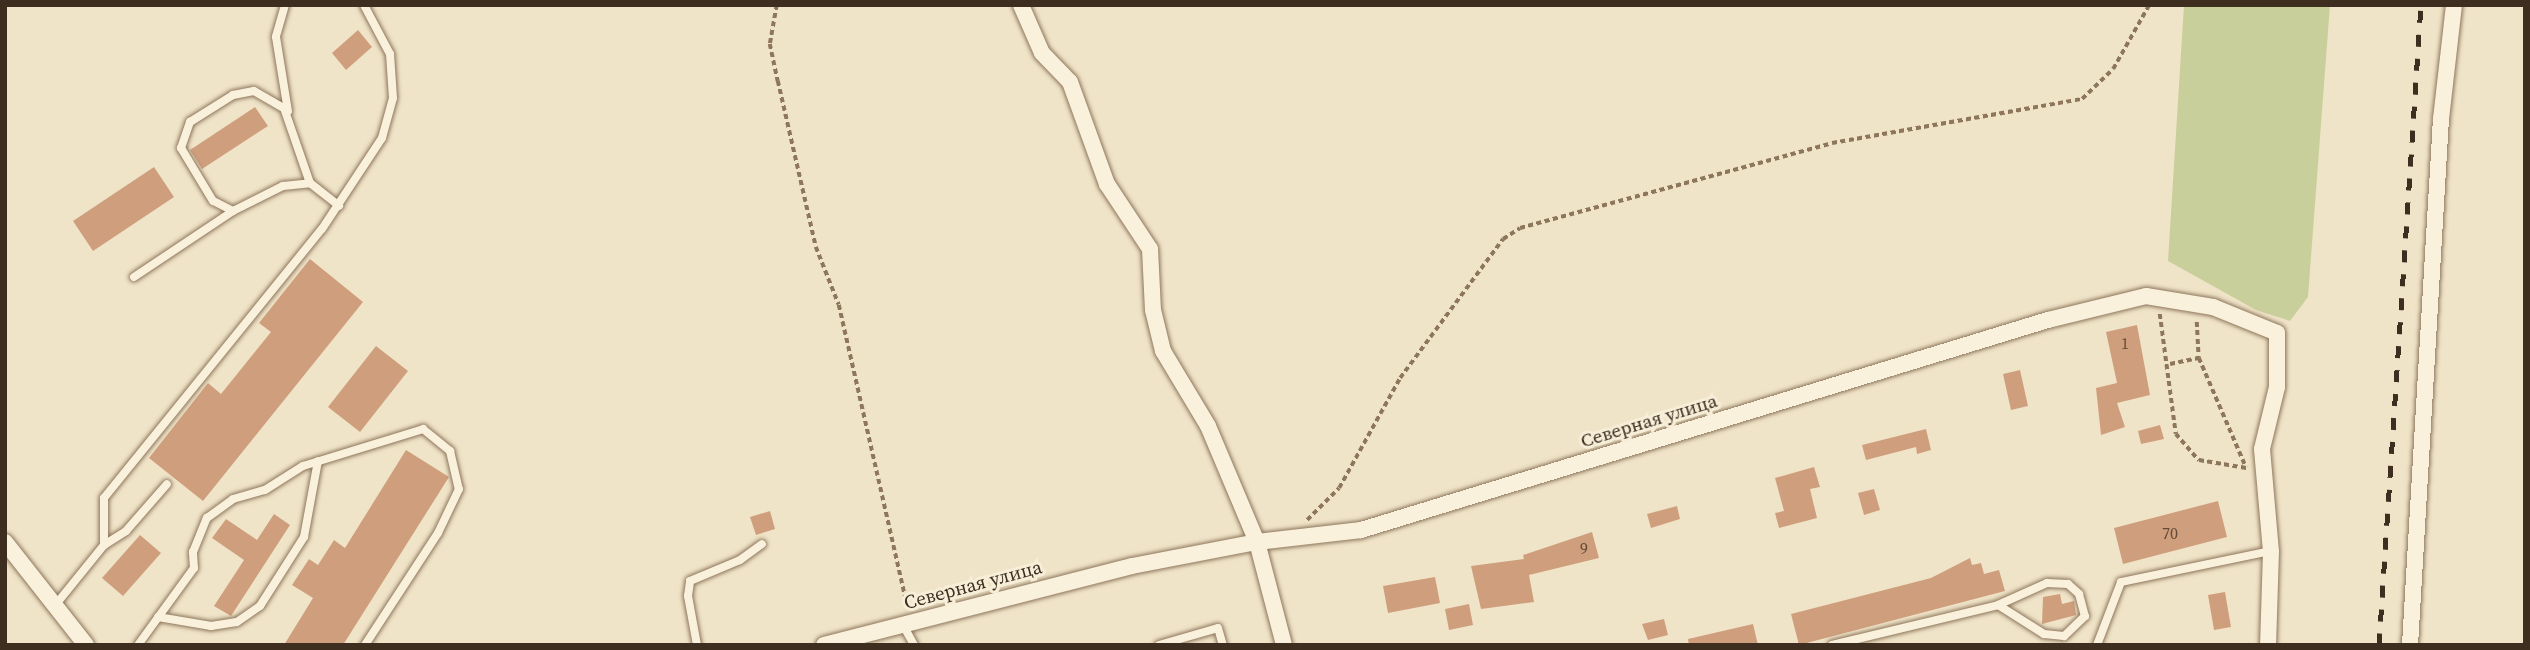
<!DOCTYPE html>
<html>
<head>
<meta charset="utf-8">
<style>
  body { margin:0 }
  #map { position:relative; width:2530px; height:650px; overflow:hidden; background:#f0e4c8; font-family:"Source Serif 4",serif }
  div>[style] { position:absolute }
  .green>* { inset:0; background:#c9cf9b }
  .building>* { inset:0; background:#cf9f7d }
  .path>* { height:3.5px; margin-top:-1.75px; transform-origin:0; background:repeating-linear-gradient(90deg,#8d765c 0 5px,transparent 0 8.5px) }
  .roads { filter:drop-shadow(0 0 2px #8d765c) drop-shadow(0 0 2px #8d765c) }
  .service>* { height:8px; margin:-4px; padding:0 4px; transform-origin:4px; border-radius:4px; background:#faf1dc }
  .minor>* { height:16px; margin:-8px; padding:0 8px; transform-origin:8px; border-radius:8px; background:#faf1dc }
  .rail>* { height:5px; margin-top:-2.5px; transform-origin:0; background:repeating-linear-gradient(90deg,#3d2e20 0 12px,transparent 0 24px) }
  span { translate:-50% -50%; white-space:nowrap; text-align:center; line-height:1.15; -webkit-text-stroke:6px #f7eed8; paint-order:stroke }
  .number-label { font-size:16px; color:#624a37 }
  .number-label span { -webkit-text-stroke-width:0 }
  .street-label { font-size:19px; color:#3d2e20 }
  .frame { position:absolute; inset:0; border:7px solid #3d2e20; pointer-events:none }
</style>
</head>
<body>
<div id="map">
  <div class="green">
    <div style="clip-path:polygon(2184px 5px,2330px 5px,2308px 297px,2290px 321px,2256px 310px,2168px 261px)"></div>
  </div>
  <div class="building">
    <div style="clip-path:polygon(358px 30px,372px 47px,346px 70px,332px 53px)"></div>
    <div style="clip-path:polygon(255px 107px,268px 126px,202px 169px,190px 150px)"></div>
    <div style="clip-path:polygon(154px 167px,174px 197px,93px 251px,73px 221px)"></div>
    <div style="clip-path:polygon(310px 259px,363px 302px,203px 501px,149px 458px,208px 383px,221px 394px,271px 332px,259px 323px)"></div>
    <div style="clip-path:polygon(2137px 325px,2150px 395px,2117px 403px,2125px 427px,2101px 435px,2096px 388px,2117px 383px,2106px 332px)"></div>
    <div style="clip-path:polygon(376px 346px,408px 371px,360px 432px,328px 407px)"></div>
    <div style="clip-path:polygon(2020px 370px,2028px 406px,2011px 410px,2003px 374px)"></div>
    <div style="clip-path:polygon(2160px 425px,2164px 439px,2141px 444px,2138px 431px)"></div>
    <div style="clip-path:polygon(1926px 429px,1931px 450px,1917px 454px,1916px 447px,1866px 460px,1862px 445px)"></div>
    <div style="clip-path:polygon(406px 450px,449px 477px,343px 645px,284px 645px,313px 598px,292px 585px,309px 559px,318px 565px,334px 540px,345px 548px)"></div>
    <div style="clip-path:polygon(1814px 467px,1820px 487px,1810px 489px,1817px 518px,1779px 528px,1775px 513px,1784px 511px,1775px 478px)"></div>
    <div style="clip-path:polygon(1874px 489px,1880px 510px,1864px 515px,1858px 493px)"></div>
    <div style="clip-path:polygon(2218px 501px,2227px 537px,2123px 564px,2114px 528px)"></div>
    <div style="clip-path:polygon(1677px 506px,1680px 519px,1651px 528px,1647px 514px)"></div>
    <div style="clip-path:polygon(770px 511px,775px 529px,756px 535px,750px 517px)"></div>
    <div style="clip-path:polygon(274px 514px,290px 525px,231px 616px,214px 606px,244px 560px,212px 538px,226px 519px,257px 540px)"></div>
    <div style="clip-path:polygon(1592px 532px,1599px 558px,1529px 575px,1534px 602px,1481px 609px,1471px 566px,1524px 559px,1523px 555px)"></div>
    <div style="clip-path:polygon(140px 535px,161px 553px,123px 596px,102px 578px)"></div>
    <div style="clip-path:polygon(1970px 558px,1972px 565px,1981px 563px,1984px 574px,1999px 570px,2005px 591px,1799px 645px,1791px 614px,1931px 578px)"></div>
    <div style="clip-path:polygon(1435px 577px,1440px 603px,1388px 613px,1383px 586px)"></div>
    <div style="clip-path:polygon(2225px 592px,2231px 627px,2214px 630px,2208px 595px)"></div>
    <div style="clip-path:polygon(2060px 594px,2062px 604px,2074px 601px,2076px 615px,2042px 624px,2043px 597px)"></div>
    <div style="clip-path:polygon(1469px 604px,1473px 625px,1449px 630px,1445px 609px)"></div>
    <div style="clip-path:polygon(1664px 619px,1668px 635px,1648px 640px,1642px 624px)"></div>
    <div style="clip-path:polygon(1753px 624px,1758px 645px,1689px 645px,1688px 639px)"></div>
  </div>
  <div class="path">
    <div style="left:777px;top:5px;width:40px;rotate:100deg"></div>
    <div style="left:770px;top:44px;width:38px;rotate:78deg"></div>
    <div style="left:778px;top:81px;width:170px;rotate:77.1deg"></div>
    <div style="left:816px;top:247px;width:62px;rotate:68.4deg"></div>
    <div style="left:839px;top:305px;width:311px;rotate:77.2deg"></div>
    <div style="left:2160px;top:314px;width:121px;rotate:82.4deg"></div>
    <div style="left:2176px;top:434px;width:35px;rotate:49deg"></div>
    <div style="left:2199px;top:460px;width:48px;rotate:9.7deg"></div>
    <div style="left:2197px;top:322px;width:36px;rotate:87deg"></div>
    <div style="left:2199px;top:358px;width:119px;rotate:66.7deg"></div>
    <div style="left:2170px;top:364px;width:30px;rotate:-12deg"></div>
    <div style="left:1307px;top:520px;width:45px;rotate:-45deg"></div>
    <div style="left:1339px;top:488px;width:126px;rotate:-61deg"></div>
    <div style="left:1400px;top:378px;width:173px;rotate:-53.5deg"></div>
    <div style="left:1503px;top:239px;width:20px;rotate:-33deg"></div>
    <div style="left:1520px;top:228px;width:323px;rotate:-15.2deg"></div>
    <div style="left:1832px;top:143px;width:254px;rotate:-10deg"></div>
    <div style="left:2082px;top:99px;width:43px;rotate:-44.1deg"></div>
    <div style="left:2113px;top:69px;width:73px;rotate:-60.6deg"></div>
  </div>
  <div class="roads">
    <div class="service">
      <div style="left:285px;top:5px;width:33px;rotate:106deg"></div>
      <div style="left:276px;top:37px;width:75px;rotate:80.8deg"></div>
      <div style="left:233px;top:211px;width:22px;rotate:-153deg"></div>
      <div style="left:213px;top:201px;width:62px;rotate:-121.1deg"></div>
      <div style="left:181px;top:148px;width:28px;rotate:-71deg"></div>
      <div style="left:190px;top:122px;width:51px;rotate:-32.1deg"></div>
      <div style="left:233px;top:95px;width:21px;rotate:-11deg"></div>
      <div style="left:254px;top:91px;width:34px;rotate:30deg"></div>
      <div style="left:284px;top:108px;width:79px;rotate:70.9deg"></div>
      <div style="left:134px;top:277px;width:119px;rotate:-33.7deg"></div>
      <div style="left:233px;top:211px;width:56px;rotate:-26.6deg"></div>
      <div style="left:283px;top:186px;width:27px;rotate:-6deg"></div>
      <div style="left:310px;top:183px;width:37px;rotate:38deg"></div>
      <div style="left:104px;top:545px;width:26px;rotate:-32deg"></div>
      <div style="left:126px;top:531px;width:62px;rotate:-48.9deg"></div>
      <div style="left:57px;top:603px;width:75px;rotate:-51deg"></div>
      <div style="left:104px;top:545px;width:47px;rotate:-90deg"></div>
      <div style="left:104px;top:498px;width:346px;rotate:-51deg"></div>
      <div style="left:322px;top:229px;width:109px;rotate:-56.6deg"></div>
      <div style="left:382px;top:138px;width:41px;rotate:-74.6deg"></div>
      <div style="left:393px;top:98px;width:44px;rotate:-93.9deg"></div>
      <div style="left:390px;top:54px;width:55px;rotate:-118deg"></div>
      <div style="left:158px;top:617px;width:54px;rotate:9.6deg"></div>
      <div style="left:211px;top:626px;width:26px;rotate:-9deg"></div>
      <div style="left:237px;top:622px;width:28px;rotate:-35deg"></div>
      <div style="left:260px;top:606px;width:82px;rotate:-57.5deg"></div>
      <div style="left:304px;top:537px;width:77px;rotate:-79.6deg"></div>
      <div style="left:903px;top:625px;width:23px;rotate:61deg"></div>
      <div style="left:138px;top:645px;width:95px;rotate:-54deg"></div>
      <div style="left:194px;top:568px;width:16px;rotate:-94deg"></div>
      <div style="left:193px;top:552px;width:37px;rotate:-68deg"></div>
      <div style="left:207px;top:518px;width:32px;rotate:-36deg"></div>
      <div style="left:233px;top:499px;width:33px;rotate:-16deg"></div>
      <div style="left:265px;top:490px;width:45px;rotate:-32.3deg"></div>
      <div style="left:303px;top:466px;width:126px;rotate:-17.1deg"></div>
      <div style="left:423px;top:429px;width:35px;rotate:39deg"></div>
      <div style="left:450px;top:451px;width:39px;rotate:77deg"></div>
      <div style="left:459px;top:489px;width:49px;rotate:115.5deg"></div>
      <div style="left:438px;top:533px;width:134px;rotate:123.1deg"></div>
      <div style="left:697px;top:645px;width:50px;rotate:-100.4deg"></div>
      <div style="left:688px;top:596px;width:15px;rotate:-82deg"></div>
      <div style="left:690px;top:581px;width:54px;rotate:-22.8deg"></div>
      <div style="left:740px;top:560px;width:27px;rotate:-36deg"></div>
      <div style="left:1159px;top:645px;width:61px;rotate:-16.1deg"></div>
      <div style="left:1218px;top:628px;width:18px;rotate:74deg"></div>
      <div style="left:1832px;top:645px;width:171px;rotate:-13.5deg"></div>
      <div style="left:1998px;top:605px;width:54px;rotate:-24.2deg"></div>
      <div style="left:2047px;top:583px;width:21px;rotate:3deg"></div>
      <div style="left:2068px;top:584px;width:15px;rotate:42deg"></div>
      <div style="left:2079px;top:594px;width:23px;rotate:75deg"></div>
      <div style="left:2085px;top:616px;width:29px;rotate:136deg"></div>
      <div style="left:2064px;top:636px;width:20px;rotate:-174deg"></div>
      <div style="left:2044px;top:634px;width:54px;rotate:-147.8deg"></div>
      <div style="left:2097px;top:645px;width:67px;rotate:-69.1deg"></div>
      <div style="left:2121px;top:582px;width:153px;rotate:-11.7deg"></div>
    </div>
    <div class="minor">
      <div style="left:1021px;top:5px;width:52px;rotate:66.4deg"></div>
      <div style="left:1042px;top:53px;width:40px;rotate:46deg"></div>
      <div style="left:1070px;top:82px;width:109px;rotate:70.1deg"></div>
      <div style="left:1107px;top:184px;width:78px;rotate:56.5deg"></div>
      <div style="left:1150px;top:249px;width:61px;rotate:87.2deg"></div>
      <div style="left:1153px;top:310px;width:42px;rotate:76.3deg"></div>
      <div style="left:1163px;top:351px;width:87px;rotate:59deg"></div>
      <div style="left:1208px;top:426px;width:126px;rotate:67.1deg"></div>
      <div style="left:1257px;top:542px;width:106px;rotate:75.3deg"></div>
      <div style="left:5px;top:542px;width:131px;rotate:51.8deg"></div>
      <div style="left:824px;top:645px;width:318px;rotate:-14.4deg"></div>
      <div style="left:1132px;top:566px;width:127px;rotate:-10.9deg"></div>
      <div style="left:1257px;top:542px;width:105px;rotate:-6.6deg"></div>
      <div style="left:1361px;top:530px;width:718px;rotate:-17deg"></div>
      <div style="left:2048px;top:320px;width:101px;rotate:-13.8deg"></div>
      <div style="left:2146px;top:296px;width:68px;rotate:9.3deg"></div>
      <div style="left:2213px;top:307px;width:69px;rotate:22.1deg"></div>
      <div style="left:2277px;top:333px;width:54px;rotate:90deg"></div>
      <div style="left:2277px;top:387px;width:64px;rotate:103.6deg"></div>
      <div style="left:2262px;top:449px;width:102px;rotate:85deg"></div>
      <div style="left:2271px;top:551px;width:94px;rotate:91.8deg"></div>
      <div style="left:2410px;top:645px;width:527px;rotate:-86.63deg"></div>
      <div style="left:2441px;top:119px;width:115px;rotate:-83.5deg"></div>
    </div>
  </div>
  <div class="rail">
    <div style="left:2379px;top:645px;width:641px;rotate:-86.25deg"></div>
  </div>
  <div class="number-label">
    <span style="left:2125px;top:343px">1</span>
    <span style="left:2170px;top:533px">70</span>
    <span style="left:1584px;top:548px">9</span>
  </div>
  <div class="street-label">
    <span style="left:1649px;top:421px;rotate:-17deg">Северная улица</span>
    <span style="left:973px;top:585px;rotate:-15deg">Северная улица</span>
  </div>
  <div class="frame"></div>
</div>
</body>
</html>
